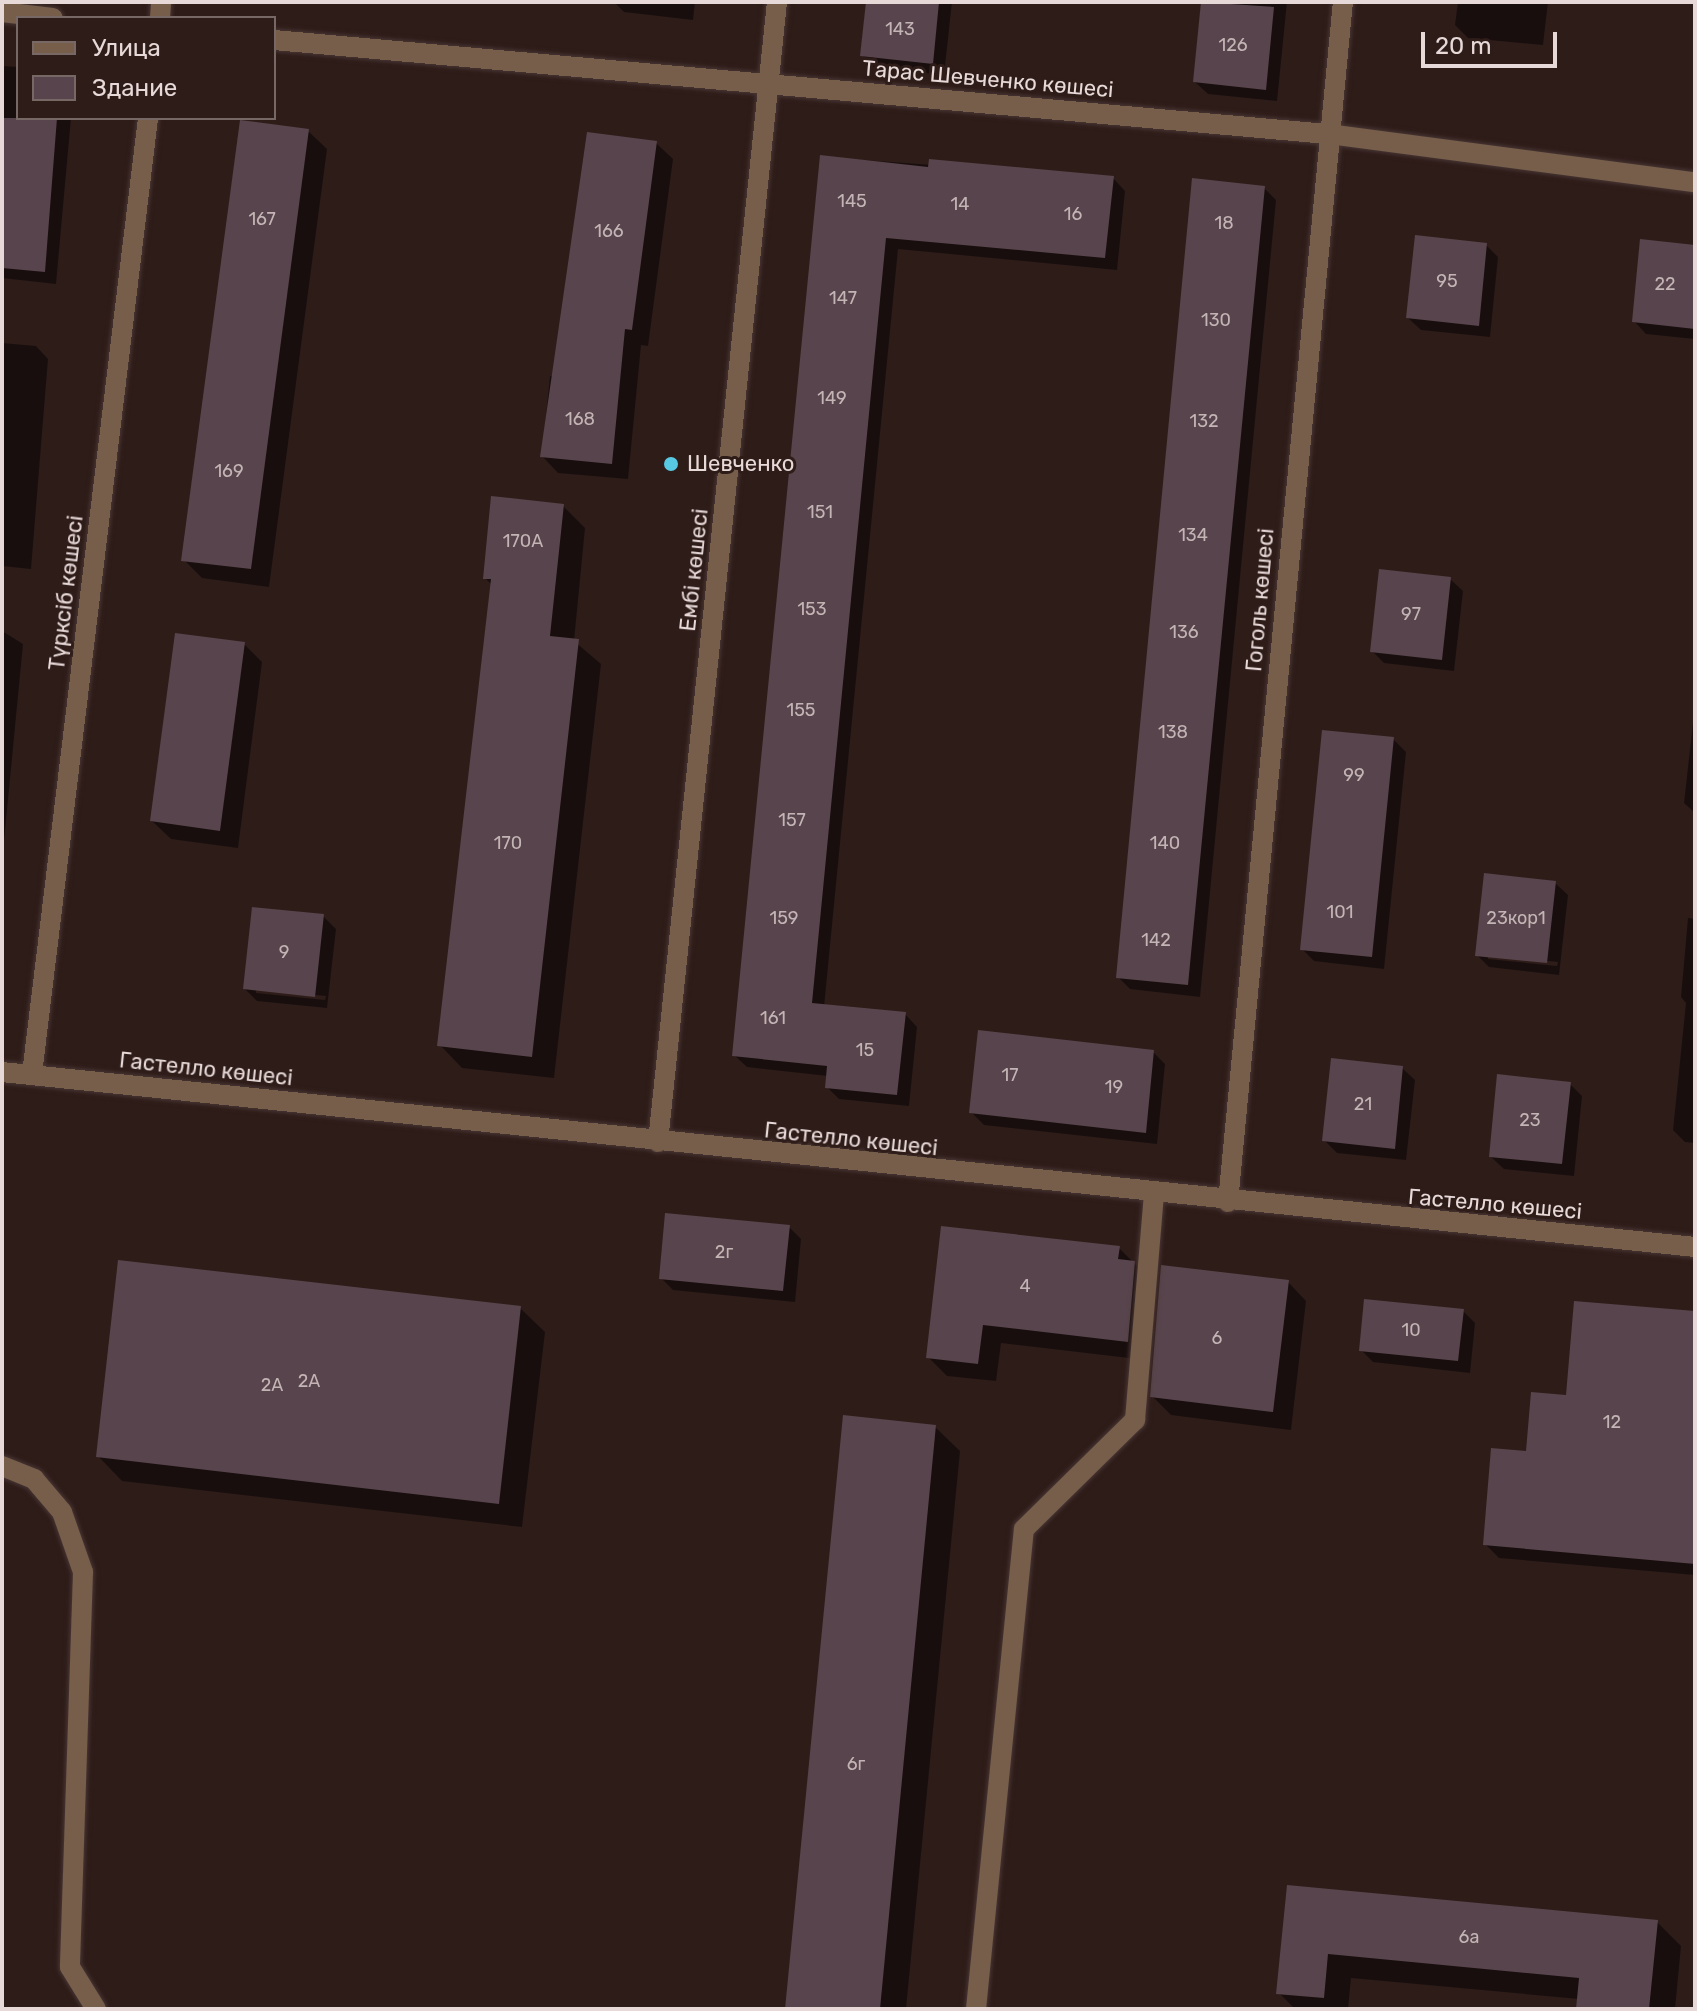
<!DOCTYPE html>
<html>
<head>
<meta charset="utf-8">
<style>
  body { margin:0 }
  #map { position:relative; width:1697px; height:2011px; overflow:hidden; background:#2e1c19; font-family:Rubik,sans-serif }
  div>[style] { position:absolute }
  .shadow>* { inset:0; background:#0007 }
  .building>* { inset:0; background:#58444c }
  .roads { filter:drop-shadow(0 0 2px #483634) drop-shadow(0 0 2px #483634) }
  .minor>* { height:20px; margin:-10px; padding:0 10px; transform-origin:10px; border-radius:10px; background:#765e4b }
  .dots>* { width:22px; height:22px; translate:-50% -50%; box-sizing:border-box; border:4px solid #2e1c19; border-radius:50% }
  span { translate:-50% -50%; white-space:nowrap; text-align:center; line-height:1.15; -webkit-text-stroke:6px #2e1c19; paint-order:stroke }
  .number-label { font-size:18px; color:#c3b4b5 }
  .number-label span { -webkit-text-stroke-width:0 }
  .street-label { font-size:22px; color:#e7d9d8 }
  .poi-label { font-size:22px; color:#e7d9d8 }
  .left { translate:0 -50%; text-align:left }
  .frame { position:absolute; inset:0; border:4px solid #e7d9d8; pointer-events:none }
  .legend { position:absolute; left:16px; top:16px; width:260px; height:104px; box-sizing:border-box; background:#2e1c19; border:2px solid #786865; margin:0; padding:10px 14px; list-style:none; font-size:24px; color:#e7d9d8 }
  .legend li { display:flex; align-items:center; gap:16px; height:40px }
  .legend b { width:40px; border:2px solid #786865 }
  .scale { position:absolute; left:1421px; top:32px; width:136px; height:36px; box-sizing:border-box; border:4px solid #e7d9d8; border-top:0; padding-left:10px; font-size:24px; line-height:28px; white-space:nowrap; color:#e7d9d8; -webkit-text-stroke:6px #2e1c19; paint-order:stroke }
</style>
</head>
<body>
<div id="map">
  <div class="shadow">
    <div style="clip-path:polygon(614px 2px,695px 2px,693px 20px,624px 12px)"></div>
    <div style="clip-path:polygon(868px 2px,952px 2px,944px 75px,875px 68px,862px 55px)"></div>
    <div style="clip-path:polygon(1203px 2px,1287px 2px,1277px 101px,1208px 94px,1195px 82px)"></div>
    <div style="clip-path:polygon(1458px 2px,1548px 2px,1543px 45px,1468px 38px,1455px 25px)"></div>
    <div style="clip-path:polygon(2px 66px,18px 67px,18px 118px,71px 118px,56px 284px,2px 278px)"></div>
    <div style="clip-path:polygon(308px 131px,327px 149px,269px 587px,202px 578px,184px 560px)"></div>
    <div style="clip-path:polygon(656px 143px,673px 159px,648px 346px,641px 345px,628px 479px,558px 473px,542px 456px,550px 376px,557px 377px)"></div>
    <div style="clip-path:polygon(822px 157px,1113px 178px,1125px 191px,1117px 270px,898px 249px,824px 1007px,905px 1014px,917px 1027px,909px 1106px,839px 1099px,827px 1087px,828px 1076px,747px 1067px,734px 1055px)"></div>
    <div style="clip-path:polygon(1264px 188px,1276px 200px,1200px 997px,1130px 989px,1118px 977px)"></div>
    <div style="clip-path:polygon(1486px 245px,1498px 257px,1490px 337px,1421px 330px,1408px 318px)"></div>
    <div style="clip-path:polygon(1695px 249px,1695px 339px,1646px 334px,1634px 321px)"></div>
    <div style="clip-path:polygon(2px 343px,36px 346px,48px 359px,31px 569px,2px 566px)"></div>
    <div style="clip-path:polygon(563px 506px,585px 528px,574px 641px,601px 664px,554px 1078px,462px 1068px,440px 1045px,492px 585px,485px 578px)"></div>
    <div style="clip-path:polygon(1450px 579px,1463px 591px,1454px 671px,1384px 663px,1372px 651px)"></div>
    <div style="clip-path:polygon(2px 631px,23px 644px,2px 862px)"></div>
    <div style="clip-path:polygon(244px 644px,262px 662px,238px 848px,171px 839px,152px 821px)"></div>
    <div style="clip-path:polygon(1693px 723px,1695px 723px,1695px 813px,1684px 803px)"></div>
    <div style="clip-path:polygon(1393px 739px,1406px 752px,1384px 969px,1314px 961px,1302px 949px)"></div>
    <div style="clip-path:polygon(evenodd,1555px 883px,1568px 895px,1559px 975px,1489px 967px,1477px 955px,1555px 883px,1488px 955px,1558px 962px,1557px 966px,1488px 959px,1488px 955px)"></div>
    <div style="clip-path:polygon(evenodd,323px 916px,336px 929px,327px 1008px,257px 1001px,245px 989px,323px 916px,256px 989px,326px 996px,325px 1000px,256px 993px,256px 989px)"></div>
    <div style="clip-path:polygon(1688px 918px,1695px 919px,1695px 1143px,1685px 1142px,1673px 1130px,1686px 1003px,1681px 997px)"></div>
    <div style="clip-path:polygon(1153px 1052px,1165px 1064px,1157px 1144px,984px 1125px,971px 1112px)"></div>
    <div style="clip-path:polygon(1402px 1068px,1415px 1080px,1406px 1160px,1337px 1153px,1324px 1140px)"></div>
    <div style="clip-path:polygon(1570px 1084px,1582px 1096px,1574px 1176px,1504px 1169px,1491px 1157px)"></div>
    <div style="clip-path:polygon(789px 1227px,801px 1239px,795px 1302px,673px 1290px,661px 1278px)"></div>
    <div style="clip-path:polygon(943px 1229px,1119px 1248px,1153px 1282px,1146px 1360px,1001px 1343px,996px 1381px,947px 1376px,928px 1357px)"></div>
    <div style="clip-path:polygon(1288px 1282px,1306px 1301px,1291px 1430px,1171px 1415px,1152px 1396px)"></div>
    <div style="clip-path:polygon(520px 1308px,545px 1332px,522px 1527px,122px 1481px,98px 1456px)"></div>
    <div style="clip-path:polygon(1463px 1311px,1475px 1323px,1470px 1373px,1373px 1362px,1361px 1350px)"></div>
    <div style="clip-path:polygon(1695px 1313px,1695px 1575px,1499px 1558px,1485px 1544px,1528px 1453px,1568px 1397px)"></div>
    <div style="clip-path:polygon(935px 1427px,960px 1451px,906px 2009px,788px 2009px)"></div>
    <div style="clip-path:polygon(1288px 1887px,1657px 1922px,1681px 1946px,1675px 2009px,1578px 2009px,1579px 1999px,1351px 1978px,1348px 2009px,1295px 2009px,1279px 1993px)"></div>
  </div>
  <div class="building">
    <div style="clip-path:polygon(866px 2px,939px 2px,933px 64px,860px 56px)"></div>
    <div style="clip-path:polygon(1201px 2px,1274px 7px,1266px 90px,1193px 82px)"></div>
    <div style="clip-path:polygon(2px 118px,57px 118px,45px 272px,2px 268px)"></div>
    <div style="clip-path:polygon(240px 120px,309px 129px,251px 569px,181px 561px)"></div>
    <div style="clip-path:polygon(587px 132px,657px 141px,632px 330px,625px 329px,612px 464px,540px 457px)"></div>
    <div style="clip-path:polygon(820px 155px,928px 167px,929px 159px,1114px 176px,1105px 258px,886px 238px,812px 1003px,906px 1012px,897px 1095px,825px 1088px,827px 1066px,732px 1056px)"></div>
    <div style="clip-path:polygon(1192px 178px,1265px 186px,1188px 985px,1116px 978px)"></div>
    <div style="clip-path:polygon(1415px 235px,1487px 243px,1479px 326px,1406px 318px)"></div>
    <div style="clip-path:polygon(1640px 239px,1695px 245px,1695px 329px,1632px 322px)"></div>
    <div style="clip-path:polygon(491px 496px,564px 504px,550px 636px,579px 639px,532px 1057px,437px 1046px,491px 579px,483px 579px)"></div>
    <div style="clip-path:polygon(1379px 569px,1451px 577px,1442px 660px,1370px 652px)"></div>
    <div style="clip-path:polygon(175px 633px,245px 642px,220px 831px,150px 821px)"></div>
    <div style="clip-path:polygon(1322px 730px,1394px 737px,1372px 957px,1300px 950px)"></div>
    <div style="clip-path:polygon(1484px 873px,1556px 881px,1547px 963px,1475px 956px)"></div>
    <div style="clip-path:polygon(252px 907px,324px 914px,315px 997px,243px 989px)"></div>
    <div style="clip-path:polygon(978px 1030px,1154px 1050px,1146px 1133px,969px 1113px)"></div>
    <div style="clip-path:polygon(1331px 1058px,1403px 1066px,1395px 1149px,1322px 1141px)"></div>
    <div style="clip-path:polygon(1497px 1074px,1571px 1082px,1562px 1164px,1489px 1157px)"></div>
    <div style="clip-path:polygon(665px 1213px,790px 1225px,783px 1291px,659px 1279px)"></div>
    <div style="clip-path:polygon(941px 1226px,1120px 1246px,1118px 1259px,1135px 1261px,1128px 1342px,983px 1325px,978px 1364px,926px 1358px)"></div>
    <div style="clip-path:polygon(118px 1260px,521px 1306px,499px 1504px,96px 1457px)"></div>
    <div style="clip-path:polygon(1161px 1265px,1289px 1280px,1273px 1412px,1150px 1397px)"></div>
    <div style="clip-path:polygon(1364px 1299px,1464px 1309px,1458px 1361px,1359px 1351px)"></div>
    <div style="clip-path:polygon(1574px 1301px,1695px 1311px,1695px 1564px,1483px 1545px,1491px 1448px,1526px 1451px,1531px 1392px,1566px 1395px)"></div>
    <div style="clip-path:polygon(843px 1415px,936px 1425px,880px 2009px,785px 2009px)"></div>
    <div style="clip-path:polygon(1287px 1885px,1658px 1920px,1649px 2009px,1576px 2009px,1579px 1978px,1328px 1954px,1324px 1998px,1276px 1994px)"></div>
  </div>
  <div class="roads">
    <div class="minor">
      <div style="left:2px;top:12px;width:51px;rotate:6.7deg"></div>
      <div style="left:160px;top:18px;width:16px;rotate:-86deg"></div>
      <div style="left:274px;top:40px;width:1058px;rotate:5.1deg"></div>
      <div style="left:1328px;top:134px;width:370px;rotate:7.5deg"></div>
      <div style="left:2px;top:1072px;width:1702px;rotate:5.9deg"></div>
      <div style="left:32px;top:1074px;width:963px;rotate:-83.08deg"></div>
      <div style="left:658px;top:1142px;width:1146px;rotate:-84.04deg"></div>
      <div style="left:1228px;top:1202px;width:1205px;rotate:-84.53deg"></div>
      <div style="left:2px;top:1466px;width:35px;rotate:22deg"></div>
      <div style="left:34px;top:1479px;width:43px;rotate:49.7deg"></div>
      <div style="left:62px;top:1512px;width:64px;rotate:70.7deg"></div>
      <div style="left:83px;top:1572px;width:395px;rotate:91.9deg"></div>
      <div style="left:70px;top:1967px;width:49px;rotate:58.2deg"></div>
      <div style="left:976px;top:2009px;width:482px;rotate:-84.3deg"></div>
      <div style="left:1024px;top:1529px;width:156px;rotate:-44.5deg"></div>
      <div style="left:1135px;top:1420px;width:227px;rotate:-85.2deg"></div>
    </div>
  </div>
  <div class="dots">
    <div style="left:671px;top:464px;background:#57c9e2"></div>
  </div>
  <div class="number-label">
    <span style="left:900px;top:29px">143</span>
    <span style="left:1233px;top:45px">126</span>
    <span style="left:852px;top:201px">145</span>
    <span style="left:960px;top:204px">14</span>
    <span style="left:1073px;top:214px">16</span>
    <span style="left:262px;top:219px">167</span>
    <span style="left:1224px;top:223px">18</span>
    <span style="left:609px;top:231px">166</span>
    <span style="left:1447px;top:281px">95</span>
    <span style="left:1665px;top:284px">22</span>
    <span style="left:843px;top:298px">147</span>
    <span style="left:1216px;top:320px">130</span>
    <span style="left:832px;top:398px">149</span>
    <span style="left:580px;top:419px">168</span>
    <span style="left:1204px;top:421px">132</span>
    <span style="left:229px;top:471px">169</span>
    <span style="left:820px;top:512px">151</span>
    <span style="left:1193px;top:535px">134</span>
    <span style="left:523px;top:541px">170А</span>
    <span style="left:812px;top:609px">153</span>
    <span style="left:1411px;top:614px">97</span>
    <span style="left:1184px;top:632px">136</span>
    <span style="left:801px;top:710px">155</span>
    <span style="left:1173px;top:732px">138</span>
    <span style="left:1354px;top:775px">99</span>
    <span style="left:792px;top:820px">157</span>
    <span style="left:508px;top:843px">170</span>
    <span style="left:1165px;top:843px">140</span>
    <span style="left:1340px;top:912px">101</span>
    <span style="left:784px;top:918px">159</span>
    <span style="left:1516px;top:918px">23кор1</span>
    <span style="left:1156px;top:940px">142</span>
    <span style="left:284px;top:952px">9</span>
    <span style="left:773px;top:1018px">161</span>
    <span style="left:865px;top:1050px">15</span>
    <span style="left:1010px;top:1075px">17</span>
    <span style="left:1114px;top:1087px">19</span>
    <span style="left:1363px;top:1104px">21</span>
    <span style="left:1530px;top:1120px">23</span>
    <span style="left:724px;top:1252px">2г</span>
    <span style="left:1025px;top:1286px">4</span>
    <span style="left:1411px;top:1330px">10</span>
    <span style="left:1217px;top:1338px">6</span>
    <span style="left:309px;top:1381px">2А</span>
    <span style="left:272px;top:1385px">2А</span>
    <span style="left:1612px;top:1422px">12</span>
    <span style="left:856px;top:1764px">6г</span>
    <span style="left:1469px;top:1937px">6а</span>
  </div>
  <div class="street-label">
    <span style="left:988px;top:79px;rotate:5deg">Тарас Шевченко көшесі</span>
    <span style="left:694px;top:570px;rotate:-84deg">Ембі көшесі</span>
    <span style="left:66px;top:593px;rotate:-83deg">Түрксіб көшесі</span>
    <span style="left:1260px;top:600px;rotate:-85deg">Гоголь көшесі</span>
    <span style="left:206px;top:1069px;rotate:6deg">Гастелло көшесі</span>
    <span style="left:851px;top:1139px;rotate:6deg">Гастелло көшесі</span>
    <span style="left:1495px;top:1204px;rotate:5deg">Гастелло көшесі</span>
  </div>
  <div class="poi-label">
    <span class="left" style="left:687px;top:464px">Шевченко</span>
  </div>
  <div class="frame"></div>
  <ul class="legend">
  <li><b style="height:10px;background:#765e4b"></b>Улица</li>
  <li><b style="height:22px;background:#58444c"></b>Здание</li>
  </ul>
  <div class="scale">20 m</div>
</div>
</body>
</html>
